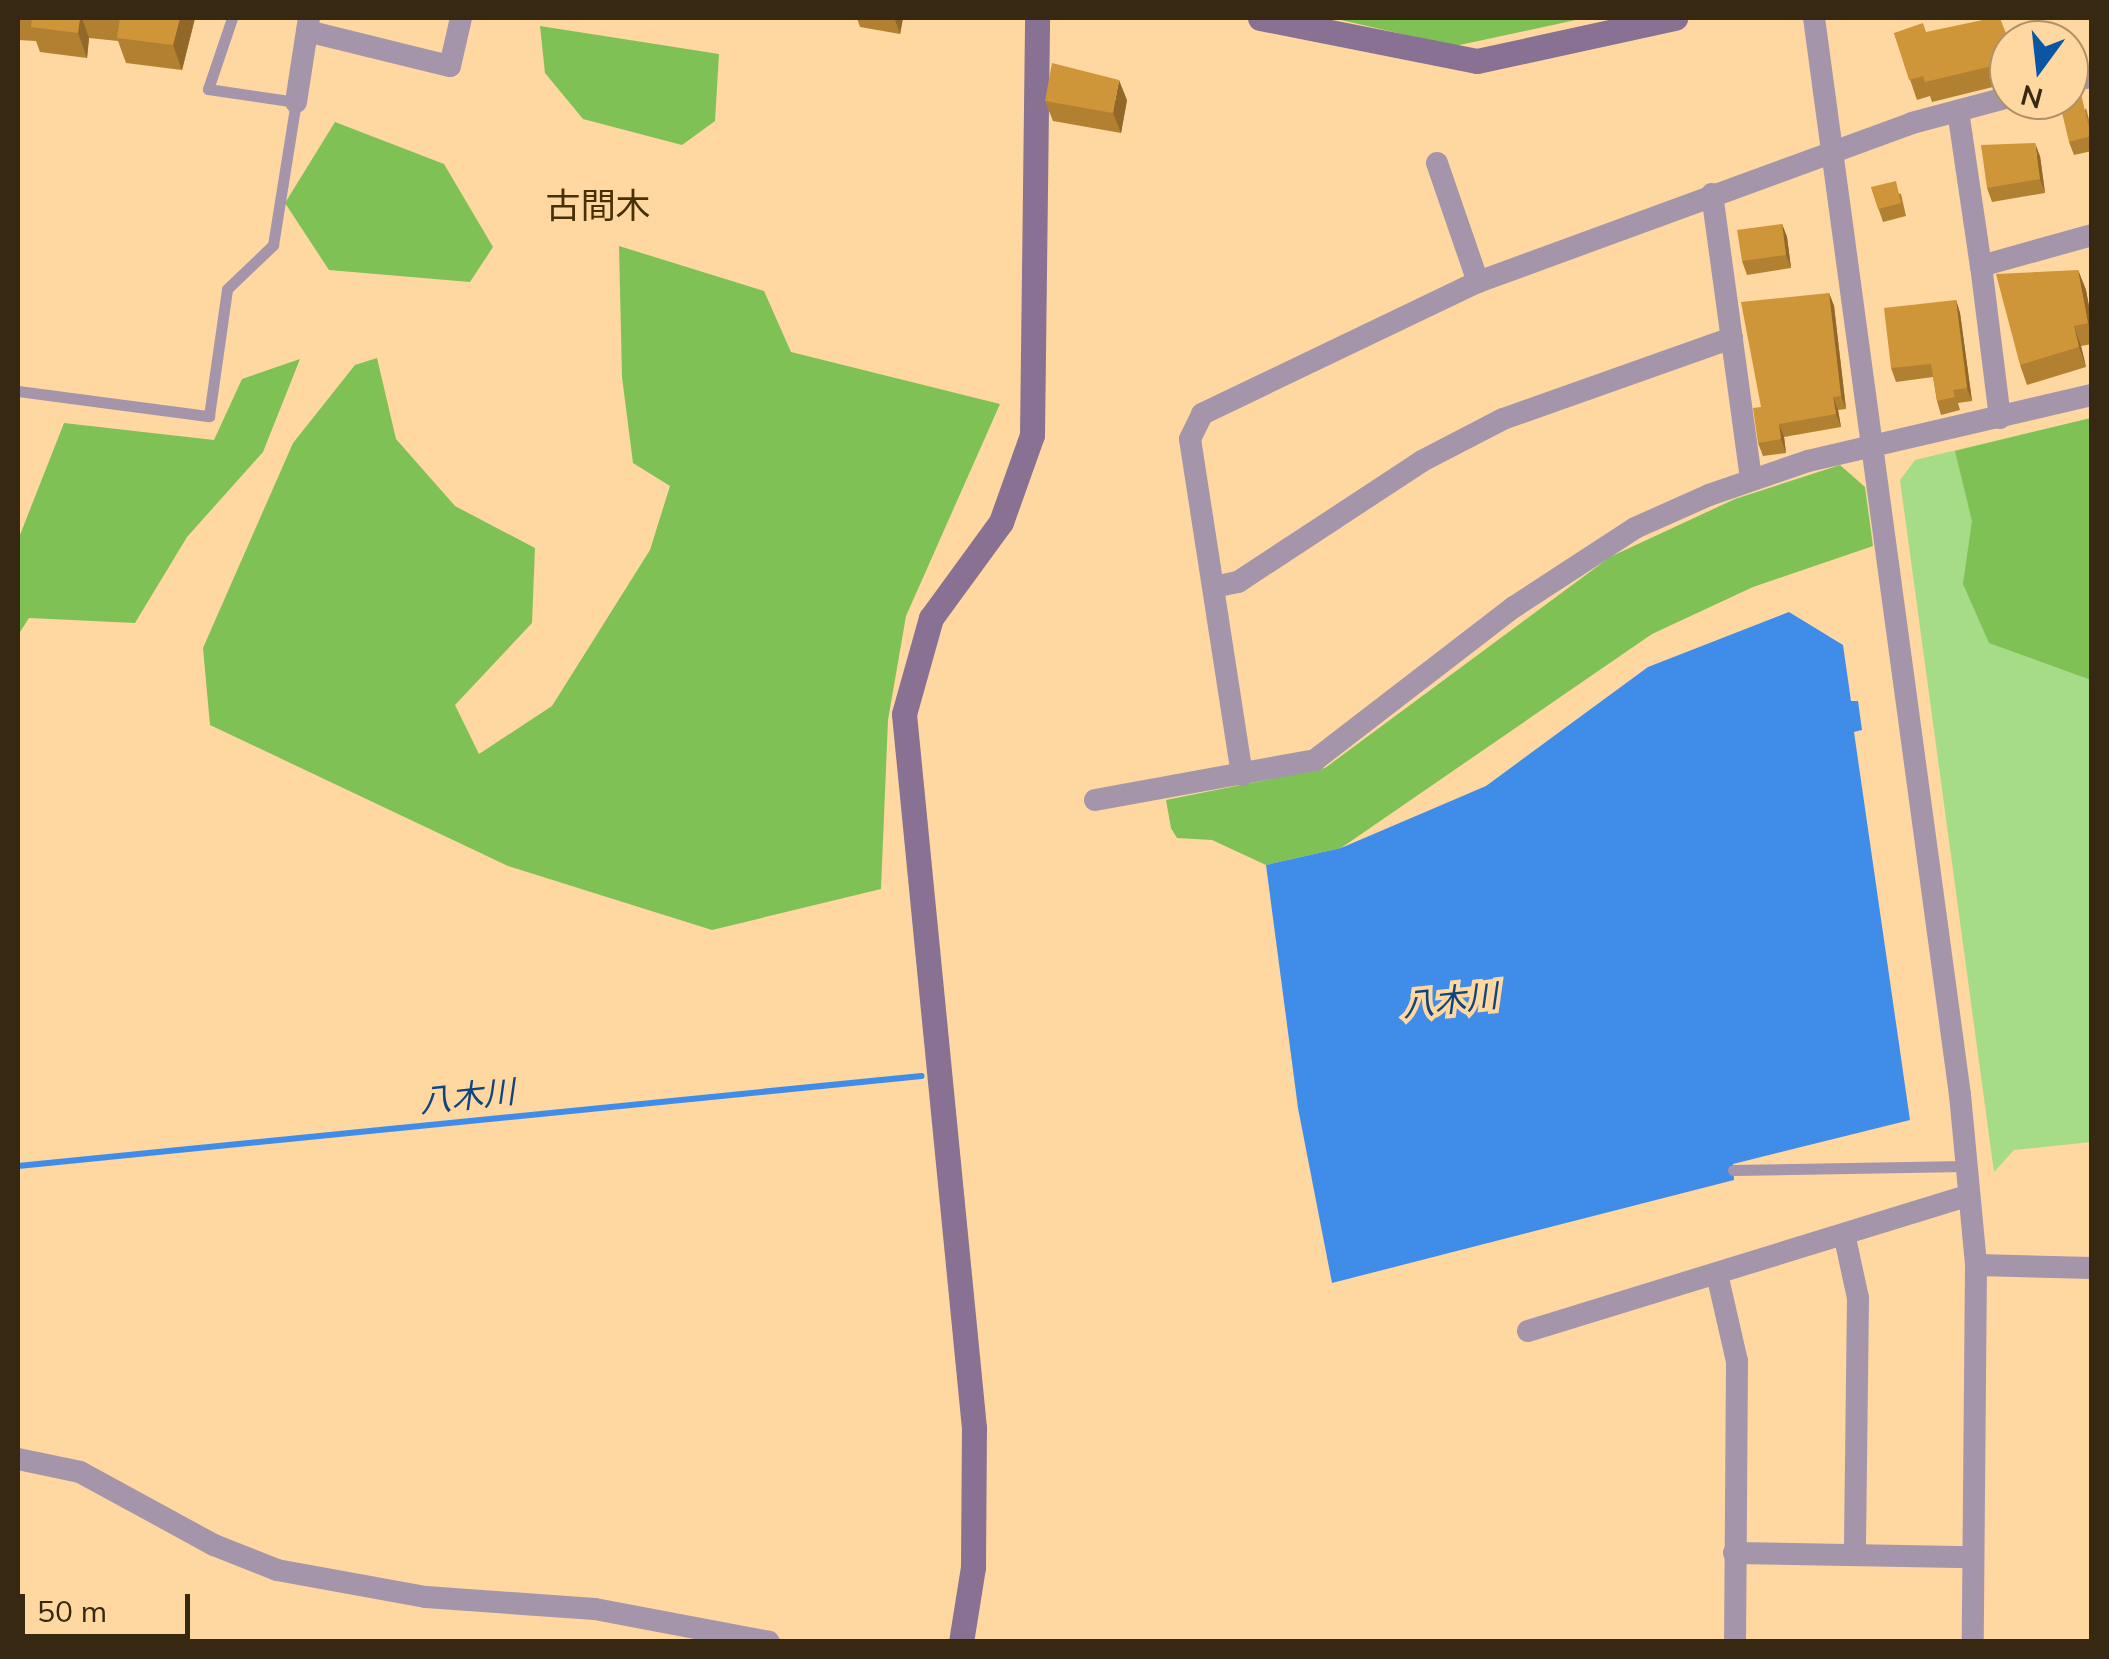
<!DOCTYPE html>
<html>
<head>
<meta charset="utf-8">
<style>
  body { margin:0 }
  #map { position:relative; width:2109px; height:1659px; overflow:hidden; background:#ffd7a1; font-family:Mulish,"Noto Sans JP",sans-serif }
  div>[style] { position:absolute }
  .green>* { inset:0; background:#a6db88 }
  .forest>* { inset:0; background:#7fc154 }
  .water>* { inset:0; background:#408de9 }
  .stream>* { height:6px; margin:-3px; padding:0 3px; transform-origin:3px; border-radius:3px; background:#408de9 }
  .lane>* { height:11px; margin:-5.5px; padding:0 5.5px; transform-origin:5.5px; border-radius:5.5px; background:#a495ab }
  .street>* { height:22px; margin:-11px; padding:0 11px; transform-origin:11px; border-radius:11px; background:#a495ab }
  .secondary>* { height:25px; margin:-12.5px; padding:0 12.5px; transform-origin:12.5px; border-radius:12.5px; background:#887192 }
  .wall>* { inset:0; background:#b28031 }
  .shaded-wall>* { inset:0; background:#916828 }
  .building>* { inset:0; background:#cf9539 }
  span { translate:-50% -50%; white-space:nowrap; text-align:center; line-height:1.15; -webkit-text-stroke:8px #ffd7a1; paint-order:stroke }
  .water-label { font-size:32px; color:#10447f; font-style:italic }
  .quarter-label { font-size:35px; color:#482f04 }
  .frame { position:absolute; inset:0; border:20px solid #372812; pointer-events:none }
  .north { position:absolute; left:1989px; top:20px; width:100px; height:100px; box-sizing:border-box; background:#ffd7a1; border:2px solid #af9168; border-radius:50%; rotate:195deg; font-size:28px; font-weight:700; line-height:40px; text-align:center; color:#372812 }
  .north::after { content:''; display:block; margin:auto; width:35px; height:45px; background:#0a56a5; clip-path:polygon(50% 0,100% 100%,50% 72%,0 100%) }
  .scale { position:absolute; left:20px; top:1594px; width:170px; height:45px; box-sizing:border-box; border:5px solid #372812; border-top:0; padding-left:12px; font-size:30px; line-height:35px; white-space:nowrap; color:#372812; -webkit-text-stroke:8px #ffd7a1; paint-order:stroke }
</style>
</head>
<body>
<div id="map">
  <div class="green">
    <div style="clip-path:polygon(2091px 418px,2091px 1142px,2014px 1150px,1994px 1172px,1900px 480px,1915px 460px)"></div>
  </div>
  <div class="forest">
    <div style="clip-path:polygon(1332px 18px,1585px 18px,1455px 46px)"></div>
    <div style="clip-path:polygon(540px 26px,719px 54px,715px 121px,682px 145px,583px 119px,545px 73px)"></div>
    <div style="clip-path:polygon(335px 122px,444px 164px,493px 247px,470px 282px,329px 270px,285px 203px)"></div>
    <div style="clip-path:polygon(619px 246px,764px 291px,791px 352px,1000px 404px,906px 616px,888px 720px,881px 889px,712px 930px,508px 866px,210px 725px,203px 648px,293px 443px,355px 365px,377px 358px,396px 439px,455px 506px,535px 548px,532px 623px,455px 705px,479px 754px,552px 706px,650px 550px,670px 486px,633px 463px,622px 377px)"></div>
    <div style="clip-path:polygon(300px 359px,263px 452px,187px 537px,135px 623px,29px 618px,18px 635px,18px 540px,64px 423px,214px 440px,242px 379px)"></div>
    <div style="clip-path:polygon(2091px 418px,2092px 418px,2091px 680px,1989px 643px,1963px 584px,1972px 521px,1955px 451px)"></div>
    <div style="clip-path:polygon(1840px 465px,1865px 487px,1873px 546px,1753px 587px,1652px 634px,1341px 848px,1266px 865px,1212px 840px,1177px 838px,1171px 828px,1166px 800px,1325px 768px,1610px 557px,1735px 499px)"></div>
  </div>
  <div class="water">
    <div style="clip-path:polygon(1789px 612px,1843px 645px,1851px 701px,1858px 701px,1862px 730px,1854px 732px,1910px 1120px,1733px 1164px,1734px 1180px,1332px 1283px,1298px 1108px,1266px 865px,1341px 848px,1486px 786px,1648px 667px)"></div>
  </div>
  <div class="stream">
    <div style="left:18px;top:1166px;width:908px;rotate:-5.69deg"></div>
  </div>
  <div class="lane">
    <div style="left:18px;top:391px;width:193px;rotate:7.5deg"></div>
    <div style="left:209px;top:416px;width:128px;rotate:-81.9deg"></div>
    <div style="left:227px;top:289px;width:64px;rotate:-43.7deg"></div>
    <div style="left:273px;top:245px;width:145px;rotate:-80.9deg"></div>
    <div style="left:296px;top:102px;width:89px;rotate:-171.6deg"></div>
    <div style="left:208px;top:89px;width:75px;rotate:-71.3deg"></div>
    <div style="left:1733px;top:1170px;width:232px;rotate:-1deg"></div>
  </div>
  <div class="street">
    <div style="left:1814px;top:18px;width:1087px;rotate:82.28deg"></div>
    <div style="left:1960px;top:1095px;width:171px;rotate:84.6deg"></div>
    <div style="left:1976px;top:1265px;width:377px;rotate:90.5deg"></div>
    <div style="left:307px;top:31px;width:147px;rotate:13.8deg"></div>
    <div style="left:450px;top:66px;width:49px;rotate:-77.1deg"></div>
    <div style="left:2069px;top:81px;width:23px;rotate:-10deg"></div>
    <div style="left:296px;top:102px;width:85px;rotate:-81.2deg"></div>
    <div style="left:1958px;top:111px;width:157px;rotate:81.6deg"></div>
    <div style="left:1437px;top:163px;width:126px;rotate:71deg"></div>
    <div style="left:1478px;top:282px;width:462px;rotate:-20.1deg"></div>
    <div style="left:1912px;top:123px;width:100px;rotate:-15deg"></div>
    <div style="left:1712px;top:194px;width:288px;rotate:82.2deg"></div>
    <div style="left:2000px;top:418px;width:153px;rotate:-97.1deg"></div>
    <div style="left:1981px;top:266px;width:115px;rotate:-15.6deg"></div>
    <div style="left:1214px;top:587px;width:25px;rotate:-12deg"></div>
    <div style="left:1238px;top:582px;width:220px;rotate:-33.3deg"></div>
    <div style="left:1422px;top:461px;width:91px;rotate:-27.4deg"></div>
    <div style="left:1503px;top:419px;width:243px;rotate:-19.5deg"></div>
    <div style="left:1242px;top:775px;width:340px;rotate:-98.8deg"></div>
    <div style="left:1190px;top:439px;width:28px;rotate:-64deg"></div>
    <div style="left:1202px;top:414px;width:306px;rotate:-25.6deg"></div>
    <div style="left:1095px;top:800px;width:224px;rotate:-10.3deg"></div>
    <div style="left:1315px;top:760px;width:251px;rotate:-37.6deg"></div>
    <div style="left:1514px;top:607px;width:145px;rotate:-33.1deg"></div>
    <div style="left:1635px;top:528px;width:81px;rotate:-24deg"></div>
    <div style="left:1709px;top:495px;width:105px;rotate:-19deg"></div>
    <div style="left:1808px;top:461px;width:292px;rotate:-13.1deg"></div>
    <div style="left:1845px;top:1238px;width:61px;rotate:77.8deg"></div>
    <div style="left:1858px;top:1298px;width:256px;rotate:90.7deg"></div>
    <div style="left:1976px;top:1265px;width:116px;rotate:1.5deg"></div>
    <div style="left:1717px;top:1274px;width:89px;rotate:77.1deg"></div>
    <div style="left:1737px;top:1361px;width:281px;rotate:90.4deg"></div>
    <div style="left:1528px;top:1331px;width:459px;rotate:-17.1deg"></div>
    <div style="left:18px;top:1459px;width:63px;rotate:11.8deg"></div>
    <div style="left:80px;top:1472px;width:153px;rotate:28.6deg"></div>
    <div style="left:214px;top:1545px;width:68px;rotate:21.6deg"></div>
    <div style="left:277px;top:1570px;width:151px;rotate:10.3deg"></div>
    <div style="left:426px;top:1597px;width:169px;rotate:4.1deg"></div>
    <div style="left:595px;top:1609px;width:177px;rotate:10.7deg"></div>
    <div style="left:1734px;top:1553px;width:239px;rotate:1deg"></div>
  </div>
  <div class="secondary">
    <div style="left:1260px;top:18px;width:221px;rotate:11.2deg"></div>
    <div style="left:1477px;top:61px;width:203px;rotate:-12.3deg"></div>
    <div style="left:961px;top:1642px;width:76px;rotate:-80.9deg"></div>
    <div style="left:973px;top:1567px;width:139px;rotate:-89.6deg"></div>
    <div style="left:974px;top:1428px;width:717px;rotate:-95.6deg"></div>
    <div style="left:904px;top:714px;width:100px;rotate:-74.3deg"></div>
    <div style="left:931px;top:618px;width:119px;rotate:-53.9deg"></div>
    <div style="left:1001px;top:522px;width:92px;rotate:-70.4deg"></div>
    <div style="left:1032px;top:435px;width:417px;rotate:-89.3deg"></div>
  </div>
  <div class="wall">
    <div style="clip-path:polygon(18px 18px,195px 18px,182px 70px,126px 63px,118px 41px,89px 38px,87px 58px,40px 52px,36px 41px,18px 40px)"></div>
    <div style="clip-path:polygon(857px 18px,903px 18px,900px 34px,860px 27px)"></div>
    <div style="clip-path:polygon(1926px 32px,2009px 41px,2009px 83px,1932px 102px,1930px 96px,1917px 100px,1894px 33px)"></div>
    <div style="clip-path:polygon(1127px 100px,1121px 133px,1053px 121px,1045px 101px)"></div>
    <div style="clip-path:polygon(2086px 108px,2092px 131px,2092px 151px,2074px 155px,2069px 142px)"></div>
    <div style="clip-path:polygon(2040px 156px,2045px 193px,1992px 202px,1987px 188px)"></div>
    <div style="clip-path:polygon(1871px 187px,1901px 194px,1906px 216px,1883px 222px)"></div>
    <div style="clip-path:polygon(1782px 224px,1787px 237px,1791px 268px,1747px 275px,1742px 261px)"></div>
    <div style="clip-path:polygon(2078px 270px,2086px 290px,2092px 323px,2092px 344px,2081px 346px,2086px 367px,2027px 385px,2020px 365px)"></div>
    <div style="clip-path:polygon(1829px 293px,1834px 306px,1846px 409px,1838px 410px,1841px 427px,1784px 437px,1786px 453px,1763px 456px,1758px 443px,1761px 407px)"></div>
    <div style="clip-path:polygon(1956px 300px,1960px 313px,1972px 401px,1958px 403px,1960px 410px,1941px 415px,1937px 401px,1933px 377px,1896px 382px,1891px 368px)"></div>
  </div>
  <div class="shaded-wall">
    <div style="clip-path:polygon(80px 18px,82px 18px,89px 38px,87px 58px,78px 33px)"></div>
    <div style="clip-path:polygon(180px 18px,195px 18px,182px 70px,173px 45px)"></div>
    <div style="clip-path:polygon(895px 18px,903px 18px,900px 34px,895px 20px)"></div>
    <div style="clip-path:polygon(1119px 80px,1127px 100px,1121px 133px,1113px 113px)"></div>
    <div style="clip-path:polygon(2035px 143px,2040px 156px,2045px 193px,2040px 179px)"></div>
    <div style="clip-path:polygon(1782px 224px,1787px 237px,1791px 268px,1786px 255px)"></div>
    <div style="clip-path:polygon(2078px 270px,2086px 290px,2092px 323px,2092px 333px,2088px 323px)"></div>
    <div style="clip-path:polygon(1829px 293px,1834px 306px,1846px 409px,1841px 396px)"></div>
    <div style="clip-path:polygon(1956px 300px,1960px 313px,1972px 401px,1967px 388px)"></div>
    <div style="clip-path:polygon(2074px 326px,2081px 346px,2086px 367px,2079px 347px)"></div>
    <div style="clip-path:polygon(1833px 397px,1838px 410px,1841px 427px,1836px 414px)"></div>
    <div style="clip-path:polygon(1779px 424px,1784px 437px,1786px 453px,1781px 439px)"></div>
  </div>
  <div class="building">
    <div style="clip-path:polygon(32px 18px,80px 18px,78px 33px,31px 27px)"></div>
    <div style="clip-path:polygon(118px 18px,180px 18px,173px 45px,117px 38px,120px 18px)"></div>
    <div style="clip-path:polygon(1992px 18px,2000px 18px,2009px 41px,2009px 62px,1925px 82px,1923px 76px,1909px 80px,1894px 33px,1923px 23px,1926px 32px)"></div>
    <div style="clip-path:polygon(1052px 63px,1119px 80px,1113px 113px,1045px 101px)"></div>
    <div style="clip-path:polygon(2081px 94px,2091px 136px,2069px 142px,2059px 100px,2069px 100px,2069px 97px)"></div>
    <div style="clip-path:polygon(2035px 143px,2040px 179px,1987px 188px,1981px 145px)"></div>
    <div style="clip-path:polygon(1896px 181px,1901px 203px,1878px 209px,1871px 187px)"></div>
    <div style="clip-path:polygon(1782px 224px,1786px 255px,1742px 261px,1737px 230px)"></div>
    <div style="clip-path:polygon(2078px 270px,2088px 323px,2074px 326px,2079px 347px,2020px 365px,1996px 274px)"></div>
    <div style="clip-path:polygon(1829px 293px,1841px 396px,1833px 397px,1836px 414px,1779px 424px,1781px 439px,1758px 443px,1753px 408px,1761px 407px,1741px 302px)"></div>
    <div style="clip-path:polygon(1956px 300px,1967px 388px,1953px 390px,1955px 397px,1937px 401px,1931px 364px,1891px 368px,1884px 308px)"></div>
  </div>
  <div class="water-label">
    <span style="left:1450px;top:1000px;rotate:-6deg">八木川</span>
    <span style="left:467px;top:1096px;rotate:-6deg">八木川</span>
  </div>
  <div class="quarter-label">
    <span style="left:598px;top:205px">古間木</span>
  </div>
  <div class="frame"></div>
  <div class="north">N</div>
  <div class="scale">50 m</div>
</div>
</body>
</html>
